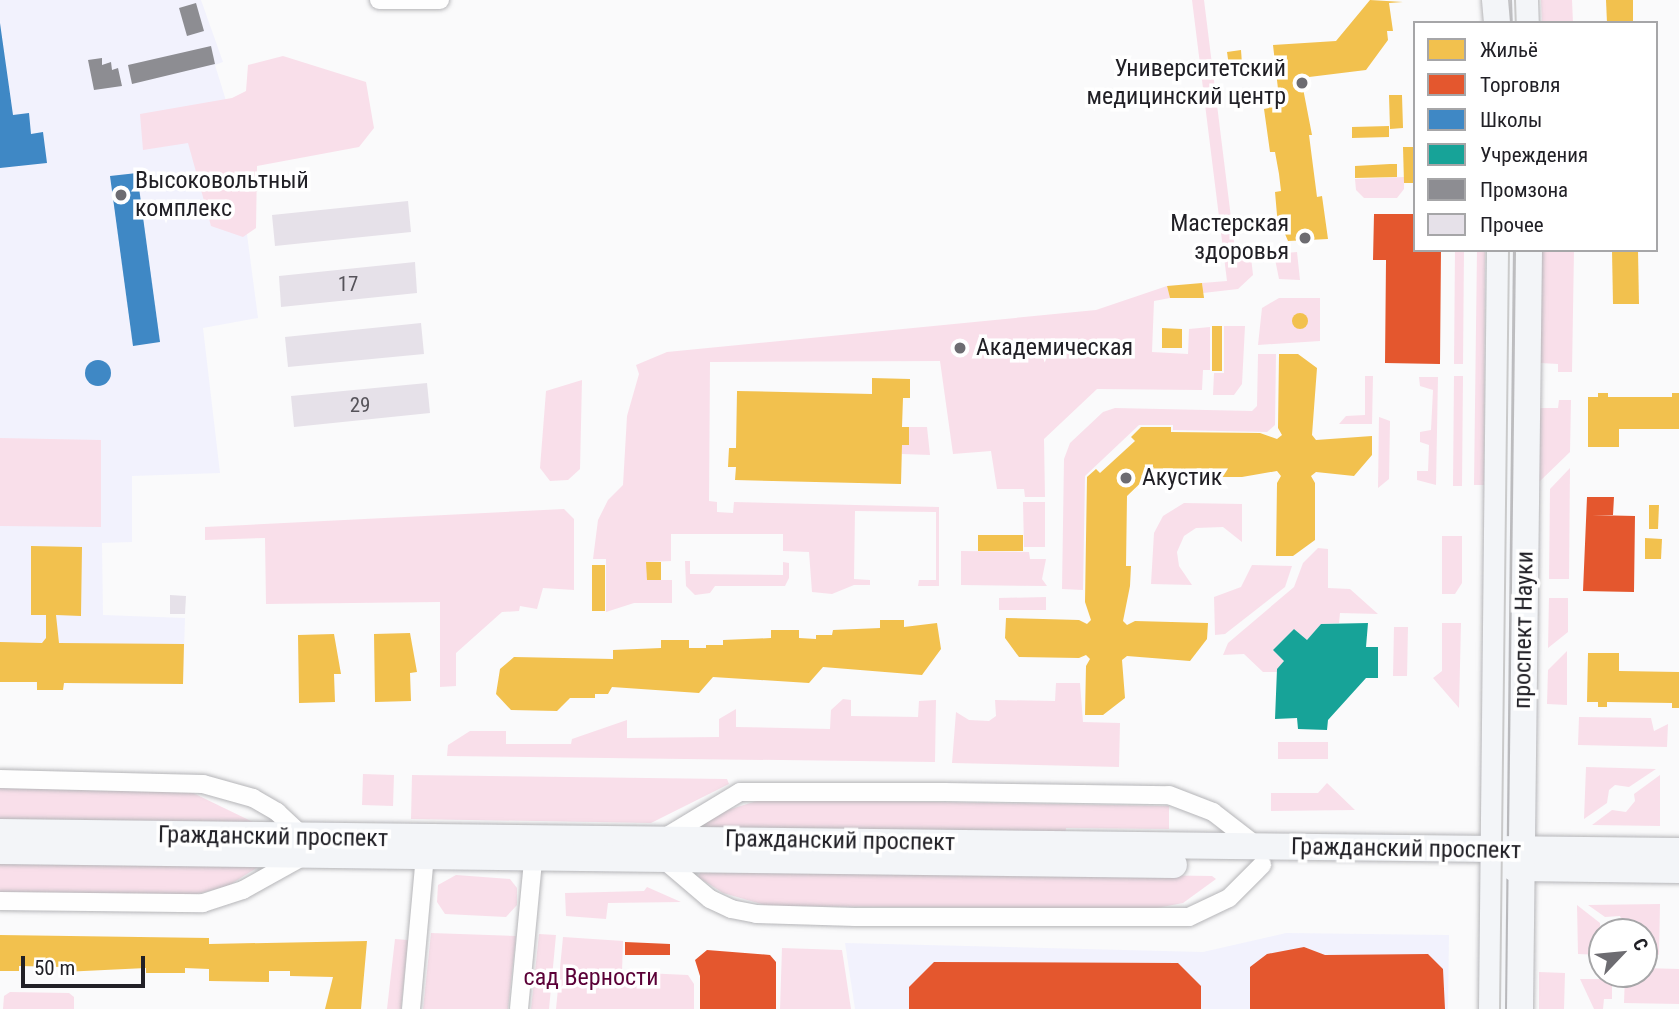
<!DOCTYPE html>
<html>
<head>
<meta charset="utf-8">
<style>
  body { margin:0 }
  #map { position:relative; width:1679px; height:1009px; overflow:hidden; background:#fafafb; font-family:"Roboto Condensed",sans-serif }
  div>[style] { position:absolute }
  .built>* { inset:0; background:#f2f2fd }
  .green>* { inset:0; background:#f9dfea }
  .homes>* { inset:0; background:#f2c14e }
  .round { border-radius:50% }
  .shops>* { inset:0; background:#e4572e }
  .schools>* { inset:0; background:#3f88c5 }
  .public>* { inset:0; background:#17a398 }
  .industry>* { inset:0; background:#8d8d92 }
  .building>* { inset:0; background:#e6e1e9 }
  .roads { filter:drop-shadow(0 0 2px #b5b5b8) drop-shadow(0 0 2px #b5b5b8) }
  .street>* { height:18px; margin:-9px; padding:0 9px; transform-origin:9px; border-radius:9px; background:#fefefe }
  .secondary>* { height:26px; margin:-13px; padding:0 13px; transform-origin:13px; border-radius:13px; background:#f3f5f8 }
  .tram>* { height:2px; margin:-1px; padding:0 1px; transform-origin:1px; border-radius:1px; background:#cacaca }
  .dots>* { width:19px; height:19px; translate:-50% -50%; box-sizing:border-box; border:4px solid #fff; border-radius:50% }
  span { translate:-50% -50%; white-space:nowrap; text-align:center; line-height:1.15; -webkit-text-stroke:7px #fff; paint-order:stroke }
  .number-label { font-size:21px; color:#56535a }
  .number-label span { -webkit-text-stroke-width:0 }
  .poi-label { font-size:24px; color:#212026 }
  .right { translate:-100% -50%; text-align:right }
  .left { translate:0 -50%; text-align:left }
  .street-label { font-size:24px; color:#212026 }
  .park-label { font-size:24px; color:#5b0037 }
  .legend { position:absolute; left:1413px; top:21px; width:245px; height:231px; box-sizing:border-box; background:#fff; border:2px solid #a6a6a8; margin:0; padding:9px 12px; list-style:none; font-size:21px; color:#212026 }
  .legend li { display:flex; align-items:center; gap:14px; height:35px }
  .legend b { width:35px; border:2px solid #a6a6a8 }
  .north { position:absolute; left:1588px; top:918px; width:70px; height:70px; box-sizing:border-box; background:#fff; border:2px solid #a6a6a8; border-radius:50%; rotate:64deg; font-size:19px; font-weight:700; line-height:28px; text-align:center; color:#212026 }
  .north::after { content:''; display:block; margin:auto; width:24px; height:32px; background:#6d6c71; clip-path:polygon(50% 0,100% 100%,50% 72%,0 100%) }
  .scale { position:absolute; left:21px; top:956px; width:124px; height:32px; box-sizing:border-box; border:4px solid #212026; border-top:0; padding-left:9px; font-size:21px; line-height:24px; white-space:nowrap; color:#212026; -webkit-text-stroke:5px #fff; paint-order:stroke }
</style>
</head>
<body>
<div id="map">
  <div class="built">
    <div style="clip-path:polygon(0 0,201px 0,223px 62px,215px 65px,232px 120px,258px 318px,203px 328px,220px 473px,132px 476px,132px 542px,102px 543px,103px 615px,185px 618px,183px 684px,64px 683px,63px 690px,37px 690px,36px 682px,0 682px)"></div>
    <div style="clip-path:polygon(1286px 933px,1449px 935px,1448px 1009px,855px 1009px,845px 943px,1203px 952px)"></div>
  </div>
  <div class="green">
    <div style="clip-path:polygon(1192px 0,1204px 0,1236px 258px,1251px 257px,1253px 275px,1238px 289px,1203px 293px,1202px 283px,1227px 281px)"></div>
    <div style="clip-path:polygon(1541px 0,1572px 0,1573px 23px,1542px 23px)"></div>
    <div style="clip-path:polygon(283px 56px,366px 82px,374px 128px,359px 147px,257px 166px,256px 228px,243px 237px,211px 226px,188px 143px,143px 150px,140px 114px,232px 98px,246px 91px,248px 65px)"></div>
    <div style="clip-path:polygon(1404px 177px,1404px 189px,1397px 198px,1364px 198px,1356px 190px,1355px 179px)"></div>
    <div style="clip-path:polygon(1455px 250px,1464px 250px,1463px 364px,1454px 364px)"></div>
    <div style="clip-path:polygon(1477px 250px,1485px 250px,1484px 485px,1474px 485px)"></div>
    <div style="clip-path:polygon(1542px 250px,1574px 250px,1572px 372px,1558px 372px,1558px 364px,1540px 363px)"></div>
    <div style="clip-path:polygon(1297px 252px,1300px 280px,1279px 279px,1274px 254px)"></div>
    <div style="clip-path:polygon(1167px 286px,1170px 298px,1154px 301px,1152px 352px,1188px 354px,1189px 329px,1210px 327px,1210px 370px,1203px 370px,1202px 390px,1097px 389px,1044px 439px,1045px 497px,1025px 497px,1024px 489px,997px 489px,991px 451px,953px 454px,940px 361px,710px 362px,709px 501px,717px 502px,717px 512px,733px 513px,734px 502px,939px 507px,939px 586px,918px 586px,919px 580px,936px 580px,936px 512px,855px 511px,854px 579px,870px 580px,870px 585px,854px 585px,832px 594px,812px 592px,809px 552px,783px 551px,783px 534px,671px 534px,671px 561px,647px 562px,647px 580px,672px 580px,672px 603px,634px 603px,606px 612px,606px 559px,593px 559px,598px 520px,608px 500px,623px 485px,627px 416px,639px 374px,636px 365px,667px 352px,1096px 310px)"></div>
    <div style="clip-path:polygon(1279px 298px,1320px 298px,1320px 341px,1258px 345px,1262px 308px)"></div>
    <div style="clip-path:polygon(1224px 326px,1245px 326px,1242px 384px,1234px 395px,1213px 395px,1214px 373px,1224px 373px)"></div>
    <div style="clip-path:polygon(1258px 354px,1276px 354px,1275px 425px,1267px 432px,1173px 430px,1173px 425px,1139px 425px,1085px 476px,1083px 590px,1062px 589px,1064px 459px,1070px 443px,1103px 412px,1115px 408px,1252px 411px,1257px 406px)"></div>
    <div style="clip-path:polygon(1365px 376px,1373px 376px,1372px 424px,1339px 424px,1346px 416px,1365px 415px)"></div>
    <div style="clip-path:polygon(1454px 376px,1463px 376px,1462px 486px,1453px 486px)"></div>
    <div style="clip-path:polygon(1419px 377px,1438px 377px,1436px 485px,1417px 480px,1417px 471px,1428px 471px,1429px 445px,1420px 442px,1420px 432px,1431px 430px,1433px 390px,1420px 386px)"></div>
    <div style="clip-path:polygon(582px 380px,580px 469px,568px 480px,550px 481px,540px 468px,546px 391px)"></div>
    <div style="clip-path:polygon(1559px 400px,1571px 400px,1570px 452px,1539px 482px,1540px 408px,1558px 408px)"></div>
    <div style="clip-path:polygon(1379px 417px,1390px 421px,1389px 479px,1378px 488px)"></div>
    <div style="clip-path:polygon(909px 427px,927px 427px,930px 455px,902px 454px,902px 445px,909px 445px)"></div>
    <div style="clip-path:polygon(0 438px,101px 440px,101px 527px,0 526px)"></div>
    <div style="clip-path:polygon(1570px 468px,1569px 579px,1549px 579px,1550px 489px)"></div>
    <div style="clip-path:polygon(1023px 502px,1045px 502px,1045px 547px,1024px 547px)"></div>
    <div style="clip-path:polygon(1184px 503px,1242px 504px,1242px 542px,1223px 527px,1196px 528px,1184px 536px,1177px 552px,1179px 566px,1192px 585px,1151px 584px,1154px 533px,1163px 516px)"></div>
    <div style="clip-path:polygon(564px 509px,574px 519px,574px 590px,543px 588px,537px 609px,520px 606px,519px 611px,502px 612px,456px 653px,456px 686px,440px 687px,440px 602px,266px 604px,265px 538px,205px 540px,205px 527px)"></div>
    <div style="clip-path:polygon(1442px 536px,1462px 536px,1462px 583px,1455px 594px,1442px 594px)"></div>
    <div style="clip-path:polygon(1318px 548px,1328px 549px,1328px 588px,1350px 589px,1378px 614px,1340px 613px,1339px 623px,1321px 624px,1307px 640px,1294px 629px,1273px 650px,1284px 661px,1277px 672px,1263px 672px,1244px 654px,1223px 655px,1228px 643px,1294px 587px,1303px 563px)"></div>
    <div style="clip-path:polygon(961px 551px,1029px 552px,1030px 559px,1046px 559px,1042px 579px,1047px 586px,961px 585px)"></div>
    <div style="clip-path:polygon(685px 561px,690px 561px,690px 574px,783px 575px,783px 562px,789px 563px,789px 578px,785px 586px,715px 586px,710px 593px,695px 595px,686px 586px)"></div>
    <div style="clip-path:polygon(1252px 565px,1292px 566px,1285px 587px,1225px 634px,1215px 635px,1214px 597px,1241px 587px)"></div>
    <div style="clip-path:polygon(1046px 597px,1046px 610px,999px 610px,999px 598px)"></div>
    <div style="clip-path:polygon(1549px 598px,1568px 598px,1568px 632px,1548px 648px)"></div>
    <div style="clip-path:polygon(1442px 623px,1461px 623px,1459px 708px,1433px 678px,1442px 671px)"></div>
    <div style="clip-path:polygon(1394px 627px,1408px 627px,1407px 676px,1393px 676px)"></div>
    <div style="clip-path:polygon(1567px 651px,1567px 705px,1547px 704px,1548px 670px)"></div>
    <div style="clip-path:polygon(1056px 683px,1080px 683px,1083px 722px,1120px 723px,1119px 767px,952px 763px,956px 712px,969px 720px,989px 721px,996px 716px,995px 700px,1055px 701px)"></div>
    <div style="clip-path:polygon(843px 699px,851px 700px,851px 716px,918px 717px,919px 701px,936px 700px,935px 762px,447px 756px,448px 745px,470px 731px,506px 731px,506px 744px,571px 744px,572px 739px,627px 720px,627px 738px,719px 737px,719px 719px,736px 709px,736px 727px,830px 729px,831px 710px)"></div>
    <div style="clip-path:polygon(1579px 717px,1651px 718px,1654px 731px,1668px 724px,1667px 747px,1578px 745px)"></div>
    <div style="clip-path:polygon(1278px 742px,1328px 742px,1328px 759px,1278px 759px)"></div>
    <div style="clip-path:polygon(1586px 767px,1656px 769px,1629px 787px,1615px 785px,1609px 790px,1607px 803px,1584px 819px)"></div>
    <div style="clip-path:polygon(363px 774px,394px 775px,393px 806px,362px 805px)"></div>
    <div style="clip-path:polygon(412px 775px,727px 779px,729px 784px,651px 823px,411px 819px)"></div>
    <div style="clip-path:polygon(1660px 775px,1660px 826px,1592px 825px,1612px 810px,1626px 812px,1635px 801px,1634px 794px)"></div>
    <div style="clip-path:polygon(1327px 783px,1355px 810px,1271px 811px,1271px 793px,1318px 793px)"></div>
    <div style="clip-path:polygon(0 788px,191px 792px,255px 823px,0 823px)"></div>
    <div style="clip-path:polygon(763px 799px,1169px 806px,1169px 829px,1066px 828px,1065px 837px,702px 827px,715px 814px)"></div>
    <div style="clip-path:polygon(0 859px,257px 864px,258px 867px,228px 886px,189px 896px,0 893px)"></div>
    <div style="clip-path:polygon(702px 869px,1212px 876px,1216px 879px,1183px 903px,1152px 909px,768px 906px,723px 893px,698px 877px)"></div>
    <div style="clip-path:polygon(456px 875px,510px 879px,517px 888px,517px 905px,506px 917px,445px 914px,437px 902px,438px 885px)"></div>
    <div style="clip-path:polygon(647px 887px,681px 902px,608px 903px,606px 919px,566px 916px,565px 893px,644px 891px)"></div>
    <div style="clip-path:polygon(1660px 904px,1659px 955px,1644px 948px,1644px 932px,1627px 932px,1620px 916px,1605px 917px,1588px 905px)"></div>
    <div style="clip-path:polygon(1577px 905px,1600px 923px,1602px 955px,1578px 954px)"></div>
    <div style="clip-path:polygon(431px 933px,516px 936px,508px 1009px,423px 1009px)"></div>
    <div style="clip-path:polygon(539px 934px,556px 935px,549px 1009px,531px 1009px)"></div>
    <div style="clip-path:polygon(563px 937px,623px 941px,622px 972px,688px 975px,694px 984px,694px 1009px,556px 1009px)"></div>
    <div style="clip-path:polygon(395px 939px,408px 940px,401px 1009px,387px 1009px)"></div>
    <div style="clip-path:polygon(782px 948px,842px 950px,851px 1009px,780px 1009px)"></div>
    <div style="clip-path:polygon(1644px 968px,1679px 969px,1679px 1004px,1624px 1003px,1625px 974px,1644px 974px)"></div>
    <div style="clip-path:polygon(1539px 972px,1565px 973px,1564px 1009px,1539px 1009px)"></div>
    <div style="clip-path:polygon(1580px 979px,1612px 979px,1612px 999px,1604px 999px,1603px 1009px,1594px 1009px)"></div>
    <div style="clip-path:polygon(10px 992px,69px 993px,74px 997px,74px 1009px,3px 1009px,4px 996px)"></div>
  </div>
  <div class="homes">
    <div style="clip-path:polygon(1370px 0,1403px 2px,1389px 3px,1393px 31px,1387px 31px,1388px 40px,1366px 70px,1301px 78px,1312px 135px,1309px 135px,1317px 197px,1322px 196px,1328px 239px,1288px 241px,1277px 215px,1275px 192px,1281px 191px,1279px 174px,1275px 152px,1270px 152px,1264px 109px,1269px 108px,1267px 90px,1278px 89px,1273px 45px,1336px 41px)"></div>
    <div style="clip-path:polygon(1606px 0,1633px 0,1633px 23px,1607px 23px)"></div>
    <div style="clip-path:polygon(1241px 50px,1242px 64px,1229px 66px,1227px 52px)"></div>
    <div style="clip-path:polygon(1389px 95px,1402px 95px,1403px 128px,1390px 129px)"></div>
    <div style="clip-path:polygon(1389px 126px,1389px 137px,1352px 138px,1352px 127px)"></div>
    <div style="clip-path:polygon(1403px 147px,1413px 147px,1413px 183px,1404px 183px)"></div>
    <div style="clip-path:polygon(1390px 164px,1397px 164px,1397px 177px,1355px 178px,1355px 166px)"></div>
    <div style="clip-path:polygon(1612px 250px,1638px 250px,1639px 304px,1613px 304px)"></div>
    <div style="clip-path:polygon(1202px 283px,1204px 298px,1170px 298px,1167px 286px)"></div>
    <div class="round" style="left:1292px;top:313px;width:16px;height:16px"></div>
    <div style="clip-path:polygon(1212px 326px,1222px 326px,1222px 371px,1212px 371px)"></div>
    <div style="clip-path:polygon(1162px 328px,1182px 329px,1182px 348px,1162px 348px)"></div>
    <div style="clip-path:polygon(1279px 354px,1298px 354px,1317px 368px,1312px 435px,1316px 440px,1372px 436px,1372px 455px,1354px 476px,1316px 472px,1311px 476px,1315px 483px,1315px 540px,1293px 556px,1276px 556px,1277px 483px,1281px 476px,1277px 471px,1242px 477px,1222px 477px,1222px 473px,1153px 471px,1127px 496px,1126px 566px,1131px 566px,1130px 586px,1123px 621px,1127px 625px,1135px 621px,1208px 623px,1207px 639px,1190px 661px,1127px 656px,1122px 660px,1125px 698px,1103px 715px,1085px 715px,1086px 666px,1090px 659px,1086px 655px,1079px 658px,1019px 657px,1005px 638px,1006px 618px,1079px 620px,1087px 624px,1091px 620px,1085px 602px,1087px 477px,1096px 469px,1100px 473px,1135px 441px,1131px 437px,1141px 427px,1171px 427px,1171px 432px,1260px 433px,1277px 439px,1282px 435px,1278px 428px)"></div>
    <div style="clip-path:polygon(872px 378px,910px 379px,910px 398px,903px 398px,902px 427px,909px 427px,909px 445px,902px 445px,901px 484px,735px 480px,736px 467px,728px 467px,729px 448px,736px 448px,737px 391px,872px 394px)"></div>
    <div style="clip-path:polygon(1598px 393px,1608px 393px,1608px 397px,1672px 397px,1672px 393px,1679px 393px,1679px 429px,1619px 429px,1619px 447px,1588px 447px,1588px 397px,1598px 397px)"></div>
    <div style="clip-path:polygon(1649px 505px,1659px 505px,1658px 529px,1649px 529px)"></div>
    <div style="clip-path:polygon(978px 535px,1023px 535px,1023px 551px,978px 551px)"></div>
    <div style="clip-path:polygon(1645px 538px,1662px 539px,1661px 559px,1645px 559px)"></div>
    <div style="clip-path:polygon(31px 546px,82px 547px,81px 616px,56px 615px,59px 643px,184px 644px,183px 684px,64px 683px,63px 690px,37px 690px,37px 682px,0 682px,0 642px,42px 643px,46px 638px,46px 615px,31px 615px)"></div>
    <div style="clip-path:polygon(646px 562px,661px 562px,661px 580px,647px 580px)"></div>
    <div style="clip-path:polygon(592px 565px,605px 565px,605px 611px,592px 611px)"></div>
    <div style="clip-path:polygon(880px 620px,904px 620px,904px 627px,937px 623px,941px 649px,922px 675px,823px 667px,809px 683px,713px 677px,699px 693px,612px 687px,608px 694px,595px 694px,595px 698px,570px 698px,557px 711px,511px 710px,496px 694px,500px 669px,514px 657px,613px 659px,613px 650px,661px 648px,661px 640px,689px 640px,689px 648px,706px 648px,706px 645px,723px 645px,723px 640px,771px 638px,771px 630px,799px 630px,799px 638px,816px 639px,816px 635px,832px 635px,833px 630px,880px 628px)"></div>
    <div style="clip-path:polygon(410px 633px,417px 672px,410px 673px,411px 701px,375px 702px,374px 634px)"></div>
    <div style="clip-path:polygon(334px 634px,341px 674px,334px 674px,335px 702px,299px 703px,298px 635px)"></div>
    <div style="clip-path:polygon(1588px 653px,1619px 653px,1619px 671px,1679px 672px,1679px 708px,1672px 708px,1672px 703px,1607px 702px,1607px 707px,1598px 707px,1598px 702px,1587px 702px)"></div>
    <div style="clip-path:polygon(0 935px,209px 938px,209px 944px,367px 941px,361px 1009px,325px 1009px,333px 977px,290px 976px,290px 971px,269px 971px,269px 982px,209px 981px,209px 969px,185px 968px,185px 973px,146px 973px,146px 968px,63px 972px,63px 967px,19px 966px,19px 971px,0 971px)"></div>
  </div>
  <div class="shops">
    <div style="clip-path:polygon(1374px 214px,1415px 214px,1415px 250px,1441px 250px,1440px 364px,1385px 363px,1386px 260px,1373px 260px)"></div>
    <div style="clip-path:polygon(1587px 497px,1614px 497px,1613px 515px,1592px 515px,1635px 516px,1634px 592px,1583px 591px)"></div>
    <div style="clip-path:polygon(625px 942px,670px 944px,670px 955px,625px 955px)"></div>
    <div style="clip-path:polygon(1304px 947px,1325px 955px,1428px 954px,1443px 969px,1445px 1009px,1250px 1009px,1250px 967px,1267px 954px)"></div>
    <div style="clip-path:polygon(707px 950px,770px 955px,776px 962px,776px 1009px,700px 1009px,700px 976px,695px 960px)"></div>
    <div style="clip-path:polygon(934px 962px,1178px 963px,1201px 986px,1201px 1009px,909px 1009px,909px 987px)"></div>
  </div>
  <div class="schools">
    <div style="clip-path:polygon(0 23px,13px 115px,29px 113px,31px 134px,43px 132px,47px 163px,0 168px)"></div>
    <div style="clip-path:polygon(137px 173px,160px 342px,133px 346px,110px 176px)"></div>
    <div class="round" style="left:85px;top:360px;width:26px;height:26px"></div>
  </div>
  <div class="public">
    <div style="clip-path:polygon(1368px 623px,1366px 647px,1378px 647px,1378px 678px,1366px 678px,1328px 720px,1327px 730px,1298px 729px,1297px 718px,1275px 719px,1277px 669px,1284px 661px,1273px 650px,1294px 629px,1307px 640px,1321px 624px)"></div>
  </div>
  <div class="industry">
    <div style="clip-path:polygon(196px 3px,204px 31px,187px 36px,179px 8px)"></div>
    <div style="clip-path:polygon(211px 46px,215px 64px,132px 84px,128px 65px)"></div>
    <div style="clip-path:polygon(102px 58px,102px 65px,111px 62px,112px 70px,118px 68px,122px 86px,94px 90px,88px 60px)"></div>
  </div>
  <div class="building">
    <div style="clip-path:polygon(408px 201px,411px 232px,275px 246px,272px 215px)"></div>
    <div style="clip-path:polygon(415px 262px,417px 293px,281px 307px,279px 276px)"></div>
    <div style="clip-path:polygon(421px 323px,424px 354px,288px 367px,285px 337px)"></div>
    <div style="clip-path:polygon(427px 383px,430px 413px,294px 427px,291px 396px)"></div>
    <div style="clip-path:polygon(170px 595px,186px 596px,185px 614px,170px 614px)"></div>
  </div>
  <div class="roads">
    <div class="street">
      <div style="left:379px;top:0;width:61px"></div>
      <div style="left:0;top:779px;width:203px;rotate:1.4deg"></div>
      <div style="left:203px;top:784px;width:52px;rotate:15.6deg"></div>
      <div style="left:253px;top:798px;width:28px;rotate:30deg"></div>
      <div style="left:277px;top:812px;width:37px;rotate:43deg"></div>
      <div style="left:664px;top:838px;width:89px;rotate:-31.2deg"></div>
      <div style="left:740px;top:792px;width:204px"></div>
      <div style="left:944px;top:792px;width:225px;rotate:0.8deg"></div>
      <div style="left:1169px;top:795px;width:47px;rotate:21.1deg"></div>
      <div style="left:1213px;top:812px;width:56px;rotate:37.7deg"></div>
      <div style="left:664px;top:860px;width:60px;rotate:40.3deg"></div>
      <div style="left:710px;top:899px;width:23px;rotate:25deg"></div>
      <div style="left:731px;top:909px;width:25px;rotate:11deg"></div>
      <div style="left:756px;top:914px;width:99px;rotate:1.7deg"></div>
      <div style="left:855px;top:917px;width:334px"></div>
      <div style="left:1189px;top:917px;width:44px;rotate:-25.4deg"></div>
      <div style="left:1229px;top:898px;width:47px;rotate:-45deg"></div>
      <div style="left:0;top:901px;width:203px;rotate:0.6deg"></div>
      <div style="left:203px;top:903px;width:42px;rotate:-18deg"></div>
      <div style="left:243px;top:890px;width:70px;rotate:-29.1deg"></div>
      <div style="left:411px;top:1009px;width:165px;rotate:-84.8deg"></div>
      <div style="left:519px;top:1009px;width:161px;rotate:-84.6deg"></div>
    </div>
    <div class="secondary">
      <div style="left:1495px;top:0;width:23px;rotate:85deg"></div>
      <div style="left:1525px;top:0;width:23px;rotate:88deg"></div>
      <div style="left:0;top:832px;width:1679px;rotate:0.65deg"></div>
      <div style="left:0;top:851px;width:1174px;rotate:0.68deg"></div>
      <div style="left:1514px;top:868px;width:165px;rotate:0.7deg"></div>
      <div style="left:1492px;top:1009px;width:759px;rotate:-89.4deg"></div>
      <div style="left:1520px;top:1009px;width:759px;rotate:-89.32deg"></div>
    </div>
  </div>
  <div class="tram">
    <div style="left:1515px;top:0;width:23px;rotate:88deg"></div>
    <div style="left:1500px;top:1009px;width:759px;rotate:-89.32deg"></div>
  </div>
  <div class="dots">
    <div style="left:1302px;top:83px;background:#6d6c71"></div>
    <div style="left:121px;top:195px;background:#6d6c71"></div>
    <div style="left:1305px;top:238px;background:#6d6c71"></div>
    <div style="left:960px;top:348px;background:#6d6c71"></div>
    <div style="left:1126px;top:478px;background:#6d6c71"></div>
  </div>
  <div class="number-label">
    <span style="left:348px;top:284px">17</span>
    <span style="left:360px;top:405px">29</span>
  </div>
  <div class="poi-label">
    <span class="right" style="left:1286px;top:83px">Университетский<br>медицинский центр</span>
    <span class="left" style="left:135px;top:195px">Высоковольтный<br>комплекc</span>
    <span class="right" style="left:1289px;top:238px">Мастерская<br>здоровья</span>
    <span class="left" style="left:976px;top:348px">Академическая</span>
    <span class="left" style="left:1142px;top:478px">Акустик</span>
  </div>
  <div class="street-label">
    <span style="left:1524px;top:630px;rotate:-89deg">проспект Науки</span>
    <span style="left:273px;top:837px;rotate:1deg">Гражданский проспект</span>
    <span style="left:840px;top:841px;rotate:1deg">Гражданский проспект</span>
    <span style="left:1406px;top:849px;rotate:1deg">Гражданский проспект</span>
  </div>
  <div class="park-label">
    <span style="left:591px;top:978px">сад Верности</span>
  </div>
  <ul class="legend">
  <li><b style="height:19px;background:#f2c14e"></b>Жильё</li>
  <li><b style="height:19px;background:#e4572e"></b>Торговля</li>
  <li><b style="height:19px;background:#3f88c5"></b>Школы</li>
  <li><b style="height:19px;background:#17a398"></b>Учреждения</li>
  <li><b style="height:19px;background:#8d8d92"></b>Промзона</li>
  <li><b style="height:19px;background:#e6e1e9"></b>Прочее</li>
  </ul>
  <div class="north">С</div>
  <div class="scale">50 m</div>
</div>
</body>
</html>
